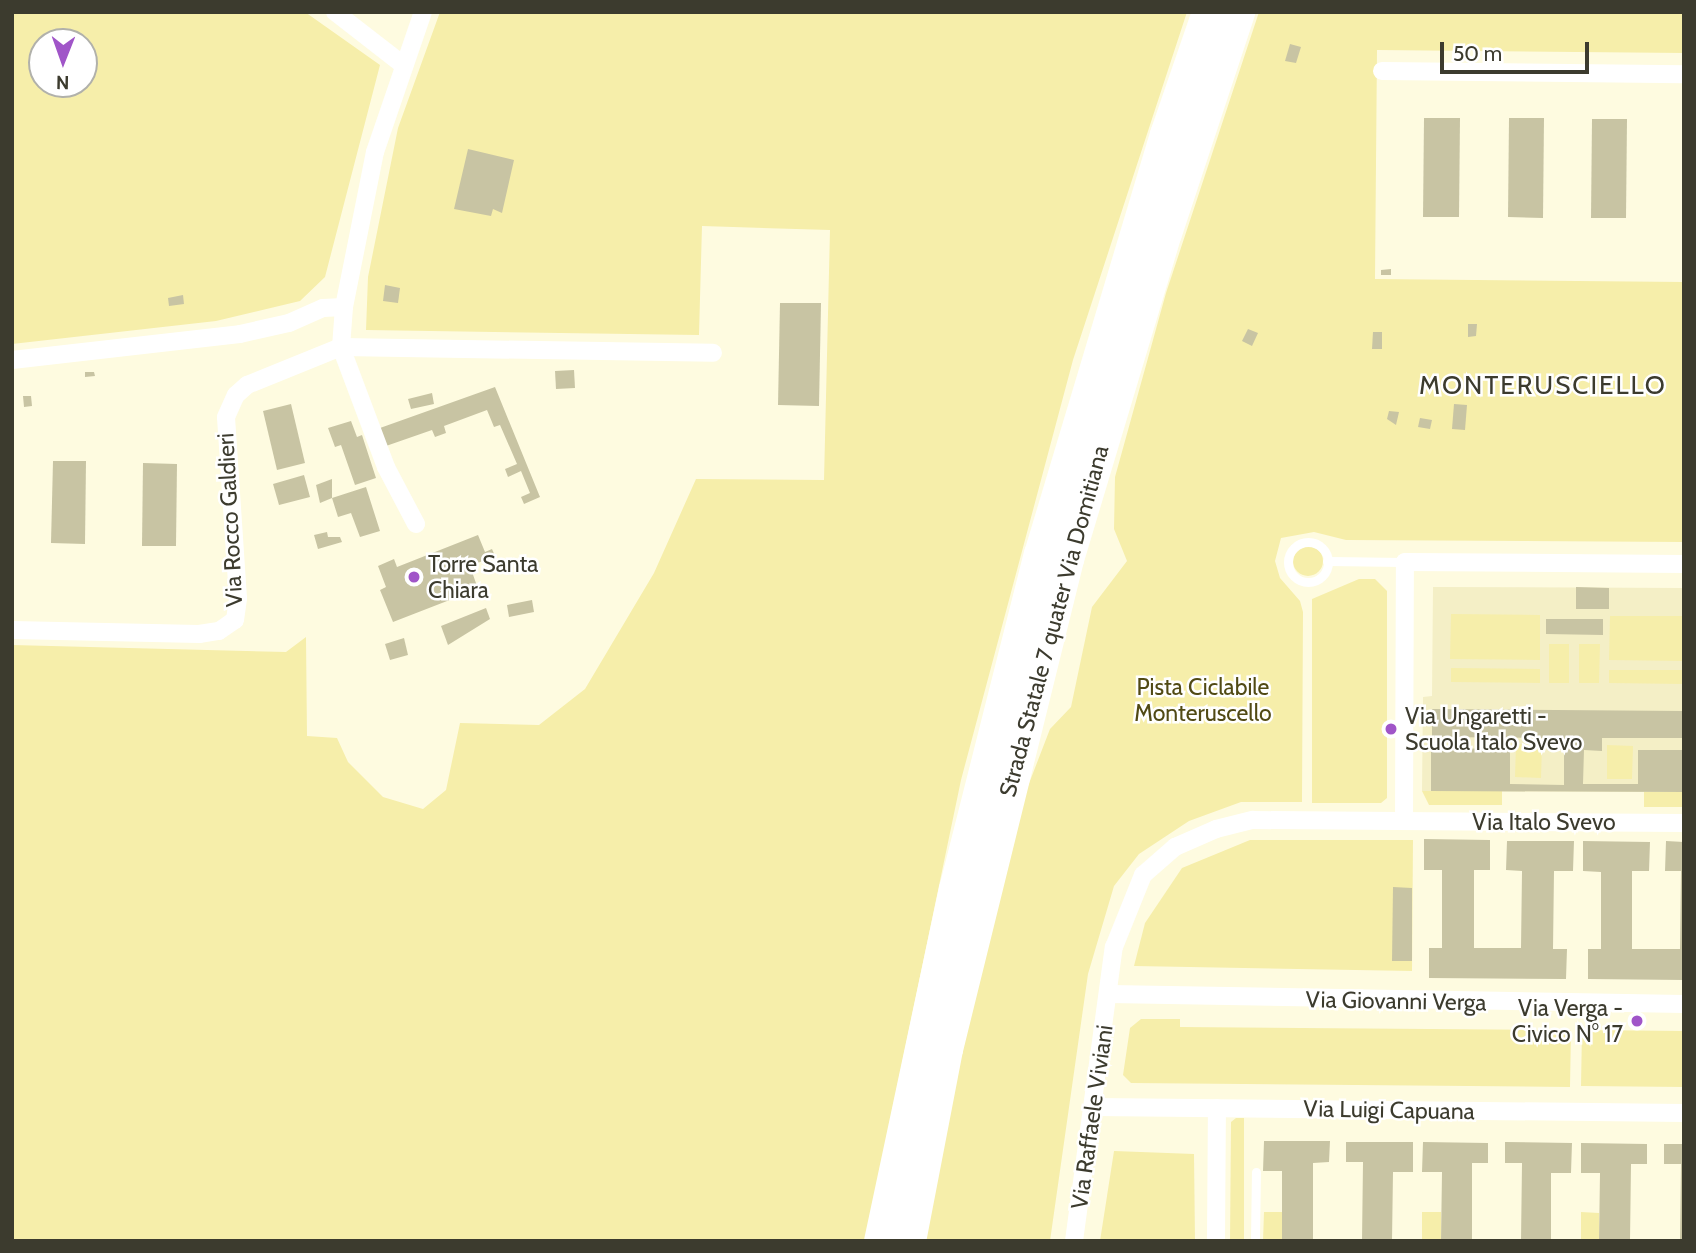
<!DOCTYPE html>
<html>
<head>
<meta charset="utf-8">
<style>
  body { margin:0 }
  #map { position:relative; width:1696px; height:1253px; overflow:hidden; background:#fefbe0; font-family:Cabin,sans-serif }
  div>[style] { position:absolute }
  .built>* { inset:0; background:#f4efc6 }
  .green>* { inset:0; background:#f6eeaa }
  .round { border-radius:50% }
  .building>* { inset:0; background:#c8c4a3 }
  .lane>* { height:9px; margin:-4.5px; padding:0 4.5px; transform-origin:4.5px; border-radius:4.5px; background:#fff }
  .lane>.ring { margin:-4.5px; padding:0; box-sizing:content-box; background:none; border:9px solid #fff; border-radius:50% }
  .street>* { height:18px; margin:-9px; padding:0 9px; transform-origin:9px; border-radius:9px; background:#fff }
  .highway>* { height:33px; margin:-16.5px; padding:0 16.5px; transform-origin:16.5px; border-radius:16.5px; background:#fff }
  .dots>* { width:19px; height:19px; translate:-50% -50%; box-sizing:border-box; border:4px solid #fff; border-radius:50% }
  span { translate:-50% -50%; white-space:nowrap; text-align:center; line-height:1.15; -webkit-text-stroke:5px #fff; paint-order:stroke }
  .street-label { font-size:23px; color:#3c3b2e }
  .poi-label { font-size:23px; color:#3c3b2e }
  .left { translate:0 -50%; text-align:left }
  .right { translate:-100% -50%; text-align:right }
  .park-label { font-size:23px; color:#514a14 }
  .quarter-label { font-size:26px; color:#3c3b2e; letter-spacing:2px }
  .frame { position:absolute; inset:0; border:14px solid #3c3b2e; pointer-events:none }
  .north { position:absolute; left:28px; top:28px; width:70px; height:70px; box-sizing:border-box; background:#fff; border:2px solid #b1b1ab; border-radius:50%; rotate:181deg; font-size:19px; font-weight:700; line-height:28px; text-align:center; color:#3c3b2e }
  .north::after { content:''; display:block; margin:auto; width:24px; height:32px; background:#a055c8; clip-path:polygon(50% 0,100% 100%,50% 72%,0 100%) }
  .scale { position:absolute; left:1440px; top:42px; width:149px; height:32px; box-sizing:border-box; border:4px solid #3c3b2e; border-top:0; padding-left:9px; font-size:21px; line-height:24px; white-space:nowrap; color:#3c3b2e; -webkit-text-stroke:5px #fff; paint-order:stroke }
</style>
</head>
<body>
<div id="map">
  <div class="built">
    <div style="clip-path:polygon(1433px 587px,1684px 588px,1684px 792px,1422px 791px,1423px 697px,1432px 696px)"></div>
  </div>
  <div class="green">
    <div style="clip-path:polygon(evenodd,12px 12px,305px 12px,380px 65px,325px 277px,300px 301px,216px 321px,12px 344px,12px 12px,42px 42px,84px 42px,84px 84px,42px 84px,42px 42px)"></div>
    <div style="clip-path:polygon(440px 12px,1187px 12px,1073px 360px,961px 780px,865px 1241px,12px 1241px,12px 645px,286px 652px,306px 637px,307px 736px,337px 738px,348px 762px,383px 797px,423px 809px,446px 790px,460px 723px,539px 725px,585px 689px,654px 573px,696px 479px,824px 480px,830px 230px,702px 226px,699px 335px,366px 330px,368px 277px,398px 128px)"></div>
    <div style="clip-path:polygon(1259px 12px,1684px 12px,1684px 53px,1377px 50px,1375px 279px,1684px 282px,1684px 542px,1346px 540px,1314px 532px,1281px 538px,1275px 561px,1280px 578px,1300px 601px,1303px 612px,1302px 802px,1241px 802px,1189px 821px,1139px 854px,1114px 886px,1088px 974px,1050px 1241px,925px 1241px,958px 1071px,1018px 812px,1050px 729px,1071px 707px,1092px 607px,1127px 561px,1114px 529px,1115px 477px,1166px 293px)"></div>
    <div class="round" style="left:1293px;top:546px;width:30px;height:30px"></div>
    <div style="clip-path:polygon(1359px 579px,1375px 579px,1387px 591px,1387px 798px,1381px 803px,1312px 803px,1312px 599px)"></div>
    <div style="clip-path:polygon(1451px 614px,1540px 615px,1540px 660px,1450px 659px)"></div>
    <div style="clip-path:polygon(1610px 616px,1684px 616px,1684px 661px,1609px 660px)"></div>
    <div style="clip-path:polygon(1549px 644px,1569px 644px,1569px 683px,1549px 683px)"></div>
    <div style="clip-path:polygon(1579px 644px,1600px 644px,1599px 683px,1579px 683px)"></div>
    <div style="clip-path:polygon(1451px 668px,1540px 669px,1540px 683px,1451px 682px)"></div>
    <div style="clip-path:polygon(1609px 670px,1684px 670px,1684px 684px,1609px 683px)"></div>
    <div style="clip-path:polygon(1516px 744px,1542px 745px,1541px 778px,1515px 777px)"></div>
    <div style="clip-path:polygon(1607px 745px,1633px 746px,1632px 779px,1607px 779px)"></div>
    <div style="clip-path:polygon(1422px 791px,1502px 791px,1502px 805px,1429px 805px)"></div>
    <div style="clip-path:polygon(1644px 792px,1684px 792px,1684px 807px,1644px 807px)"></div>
    <div style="clip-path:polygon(1250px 840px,1413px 840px,1412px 971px,1134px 966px,1145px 923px,1182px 868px)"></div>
    <div style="clip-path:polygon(1141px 1019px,1180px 1019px,1180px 1027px,1571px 1030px,1570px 1087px,1131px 1083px,1123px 1075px,1130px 1028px)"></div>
    <div style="clip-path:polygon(1582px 1030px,1684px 1031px,1684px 1087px,1581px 1086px)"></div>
    <div style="clip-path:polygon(1236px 1118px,1244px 1118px,1244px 1241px,1230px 1241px,1231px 1122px)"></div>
    <div style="clip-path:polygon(1114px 1151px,1194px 1154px,1195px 1241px,1100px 1241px)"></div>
    <div style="clip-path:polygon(1264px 1212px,1282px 1212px,1282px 1241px,1263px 1241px)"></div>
    <div style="clip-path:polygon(1422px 1212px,1441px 1212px,1441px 1241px,1422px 1241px)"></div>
    <div style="clip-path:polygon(1581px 1212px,1599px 1213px,1599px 1241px,1581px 1241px)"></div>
  </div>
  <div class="building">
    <div style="clip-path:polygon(1290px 44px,1301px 47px,1296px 63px,1285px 61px)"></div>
    <div style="clip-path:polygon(1424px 118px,1460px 118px,1459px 217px,1423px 217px)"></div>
    <div style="clip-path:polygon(1509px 118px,1544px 118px,1543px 218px,1508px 217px)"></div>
    <div style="clip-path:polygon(1592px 119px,1627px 119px,1626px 218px,1591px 218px)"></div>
    <div style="clip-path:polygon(468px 149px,514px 160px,502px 213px,493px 209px,491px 216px,454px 209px)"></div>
    <div style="clip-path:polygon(1391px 269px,1391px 275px,1381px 275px,1381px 270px)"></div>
    <div style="clip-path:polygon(385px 285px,400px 288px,398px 303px,383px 301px)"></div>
    <div style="clip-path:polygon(183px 295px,184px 304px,169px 306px,168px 298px)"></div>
    <div style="clip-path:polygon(780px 303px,821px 303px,819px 406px,778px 405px)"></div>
    <div style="clip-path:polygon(1468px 324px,1477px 324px,1476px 336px,1468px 337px)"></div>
    <div style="clip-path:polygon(1248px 329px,1258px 333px,1252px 346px,1242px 341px)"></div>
    <div style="clip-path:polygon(1373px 332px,1382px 332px,1382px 349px,1372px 349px)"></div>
    <div style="clip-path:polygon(574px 370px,575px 388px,556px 389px,555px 371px)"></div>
    <div style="clip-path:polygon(85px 372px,94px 372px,95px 376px,85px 377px)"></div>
    <div style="clip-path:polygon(495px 387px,540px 497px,524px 504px,521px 497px,530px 493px,521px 471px,508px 477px,505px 469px,517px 464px,500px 425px,494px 427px,487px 410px,444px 426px,446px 433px,435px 437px,432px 430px,386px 446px,380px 428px)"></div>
    <div style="clip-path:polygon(432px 393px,434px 404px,411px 409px,408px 399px)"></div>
    <div style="clip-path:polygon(23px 396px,31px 396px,32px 406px,24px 407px)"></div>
    <div style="clip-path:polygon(291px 404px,305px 463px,277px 470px,263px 411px)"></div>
    <div style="clip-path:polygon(1454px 404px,1467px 405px,1465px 430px,1452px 429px)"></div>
    <div style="clip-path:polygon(1389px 411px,1399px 412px,1396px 425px,1387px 419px)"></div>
    <div style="clip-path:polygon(1420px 418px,1432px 420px,1430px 429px,1418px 427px)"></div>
    <div style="clip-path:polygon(351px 421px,357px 437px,362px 435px,376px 478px,355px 485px,341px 445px,335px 447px,328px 428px)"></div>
    <div style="clip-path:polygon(53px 461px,86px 461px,85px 544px,51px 543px)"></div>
    <div style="clip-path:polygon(143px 463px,177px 464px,176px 546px,142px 546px)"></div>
    <div style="clip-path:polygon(304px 475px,310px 497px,279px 505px,273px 484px)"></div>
    <div style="clip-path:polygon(332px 479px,332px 498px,320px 503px,316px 485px)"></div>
    <div style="clip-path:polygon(366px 487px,380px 531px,360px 537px,351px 513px,338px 517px,332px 498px)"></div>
    <div style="clip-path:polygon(327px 532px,328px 537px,340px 537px,342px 542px,318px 549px,314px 535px)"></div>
    <div style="clip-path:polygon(478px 535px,485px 552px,492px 549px,495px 556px,470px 566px,478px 589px,393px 622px,380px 590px,386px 587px,378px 566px,394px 559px,397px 567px)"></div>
    <div style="clip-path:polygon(1576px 587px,1609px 588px,1609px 609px,1576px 609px)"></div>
    <div style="clip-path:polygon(532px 600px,534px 612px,509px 617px,507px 605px)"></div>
    <div style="clip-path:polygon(486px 608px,490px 619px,448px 645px,441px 626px)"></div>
    <div style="clip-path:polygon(1546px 619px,1603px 619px,1603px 635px,1546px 634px)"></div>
    <div style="clip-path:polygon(404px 638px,408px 655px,390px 660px,385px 644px)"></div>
    <div style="clip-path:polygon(1432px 709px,1684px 711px,1684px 738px,1602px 738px,1602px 751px,1584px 750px,1583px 784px,1638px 784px,1638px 750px,1684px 750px,1684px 792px,1431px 791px,1431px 748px,1510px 749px,1510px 784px,1564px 785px,1564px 750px,1547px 750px,1547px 738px,1432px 737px)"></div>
    <div style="clip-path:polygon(1424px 839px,1490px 840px,1490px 870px,1474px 870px,1474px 948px,1521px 948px,1522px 871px,1506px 870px,1507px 841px,1574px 841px,1573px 871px,1554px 871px,1553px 949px,1567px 949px,1566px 979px,1429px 978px,1429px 948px,1442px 948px,1442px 870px,1424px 870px)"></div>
    <div style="clip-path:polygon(1583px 841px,1650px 842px,1649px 871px,1632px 871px,1632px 949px,1680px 949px,1681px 871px,1665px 871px,1666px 841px,1684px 842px,1684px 980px,1588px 979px,1588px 949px,1601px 949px,1601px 872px,1583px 871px)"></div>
    <div style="clip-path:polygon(1393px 887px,1412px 888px,1412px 961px,1392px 961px)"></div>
    <div style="clip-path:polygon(1264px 1141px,1330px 1141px,1329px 1162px,1313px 1163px,1313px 1241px,1282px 1241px,1282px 1171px,1263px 1171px)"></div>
    <div style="clip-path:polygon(1346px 1142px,1413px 1142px,1413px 1172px,1393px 1172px,1392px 1241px,1362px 1241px,1363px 1162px,1346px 1162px)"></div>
    <div style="clip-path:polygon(1423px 1142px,1488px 1143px,1488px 1163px,1472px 1163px,1472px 1241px,1441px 1241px,1442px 1172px,1422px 1172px)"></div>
    <div style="clip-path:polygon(1505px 1142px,1572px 1143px,1571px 1173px,1551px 1173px,1551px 1241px,1521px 1241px,1522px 1163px,1505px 1163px)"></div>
    <div style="clip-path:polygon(1581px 1143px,1647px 1144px,1647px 1164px,1631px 1164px,1630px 1241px,1599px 1241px,1600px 1173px,1581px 1173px)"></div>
    <div style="clip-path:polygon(1664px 1144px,1684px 1144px,1684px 1241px,1680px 1241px,1681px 1164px,1664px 1164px)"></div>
  </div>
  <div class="lane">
    <div class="ring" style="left:1288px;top:542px;width:31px;height:31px"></div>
    <div style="left:1327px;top:561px;width:78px;rotate:0.7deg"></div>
    <div style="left:1255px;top:1241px;width:69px;rotate:-89.2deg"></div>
  </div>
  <div class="street">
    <div style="left:335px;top:12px;width:85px;rotate:37.8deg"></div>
    <div style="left:1382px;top:71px;width:302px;rotate:0.6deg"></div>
    <div style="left:12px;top:360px;width:229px;rotate:-6.5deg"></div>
    <div style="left:240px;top:334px;width:50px;rotate:-12.7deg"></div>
    <div style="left:289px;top:323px;width:37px;rotate:-24deg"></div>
    <div style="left:323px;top:308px;width:21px;rotate:-3deg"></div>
    <div style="left:416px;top:524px;width:64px;rotate:-117.8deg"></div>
    <div style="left:386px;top:467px;width:128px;rotate:-110.6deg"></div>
    <div style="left:341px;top:347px;width:372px;rotate:0.9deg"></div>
    <div style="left:12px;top:630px;width:187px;rotate:1.2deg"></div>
    <div style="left:199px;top:634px;width:20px;rotate:-9deg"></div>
    <div style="left:219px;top:631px;width:19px;rotate:-35deg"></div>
    <div style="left:235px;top:620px;width:22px;rotate:-82deg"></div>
    <div style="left:238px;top:598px;width:181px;rotate:-93.8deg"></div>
    <div style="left:226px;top:417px;width:24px;rotate:-66deg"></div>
    <div style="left:236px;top:395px;width:15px;rotate:-42deg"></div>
    <div style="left:247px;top:385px;width:101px;rotate:-22deg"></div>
    <div style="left:341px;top:347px;width:40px;rotate:-85.7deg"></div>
    <div style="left:344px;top:307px;width:158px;rotate:-78.7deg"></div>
    <div style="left:375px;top:152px;width:148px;rotate:-71.1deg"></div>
    <div style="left:1404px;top:821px;width:259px;rotate:-89.8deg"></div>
    <div style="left:1405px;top:562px;width:279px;rotate:0.4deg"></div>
    <div style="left:1109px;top:994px;width:575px;rotate:1deg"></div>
    <div style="left:1093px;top:1107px;width:591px;rotate:0.58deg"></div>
    <div style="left:1074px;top:1241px;width:297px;rotate:-82.3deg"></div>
    <div style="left:1114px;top:947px;width:78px;rotate:-68.1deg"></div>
    <div style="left:1143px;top:875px;width:43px;rotate:-41.2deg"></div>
    <div style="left:1175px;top:847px;width:45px;rotate:-23.7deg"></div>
    <div style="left:1216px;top:829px;width:38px;rotate:-14deg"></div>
    <div style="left:1253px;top:820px;width:431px;rotate:0.4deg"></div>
    <div style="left:1216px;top:1241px;width:133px;rotate:-89.6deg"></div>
  </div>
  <div class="highway">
    <div style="left:880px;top:1241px;width:360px;rotate:-78deg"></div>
    <div style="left:955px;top:889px;width:346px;rotate:-75.8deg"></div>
    <div style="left:1040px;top:554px;width:438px;rotate:-73.3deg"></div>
    <div style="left:1166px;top:134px;width:129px;rotate:-71deg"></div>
    <div style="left:909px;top:1241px;width:196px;rotate:-79.1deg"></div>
    <div style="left:946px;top:1049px;width:505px;rotate:-76.13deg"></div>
    <div style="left:1067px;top:559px;width:340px;rotate:-73.3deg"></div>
    <div style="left:1165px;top:233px;width:233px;rotate:-71.7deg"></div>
  </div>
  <div class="dots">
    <div style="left:414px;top:577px;background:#a055c8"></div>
    <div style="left:1391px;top:729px;background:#a055c8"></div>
    <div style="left:1637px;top:1021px;background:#a055c8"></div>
  </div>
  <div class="street-label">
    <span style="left:230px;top:520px;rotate:-93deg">Via Rocco Galdieri</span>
    <span style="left:1054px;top:621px;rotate:-75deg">Strada Statale 7 quater Via Domitiana</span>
    <span style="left:1544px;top:822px">Via Italo Svevo</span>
    <span style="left:1396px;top:1001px;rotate:1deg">Via Giovanni Verga</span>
    <span style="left:1389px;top:1110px;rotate:1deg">Via Luigi Capuana</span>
    <span style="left:1092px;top:1117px;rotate:-82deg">Via Raffaele Viviani</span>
  </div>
  <div class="poi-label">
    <span class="left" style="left:428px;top:577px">Torre Santa<br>Chiara</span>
    <span class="left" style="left:1405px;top:729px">Via Ungaretti -<br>Scuola Italo Svevo</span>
    <span class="right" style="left:1623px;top:1021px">Via Verga -<br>Civico N° 17</span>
  </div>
  <div class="park-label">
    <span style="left:1203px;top:700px">Pista Ciclabile<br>Monteruscello</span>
  </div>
  <div class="quarter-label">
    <span style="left:1543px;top:386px">MONTERUSCIELLO</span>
  </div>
  <div class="frame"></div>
  <div class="north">N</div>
  <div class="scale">50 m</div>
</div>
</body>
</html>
